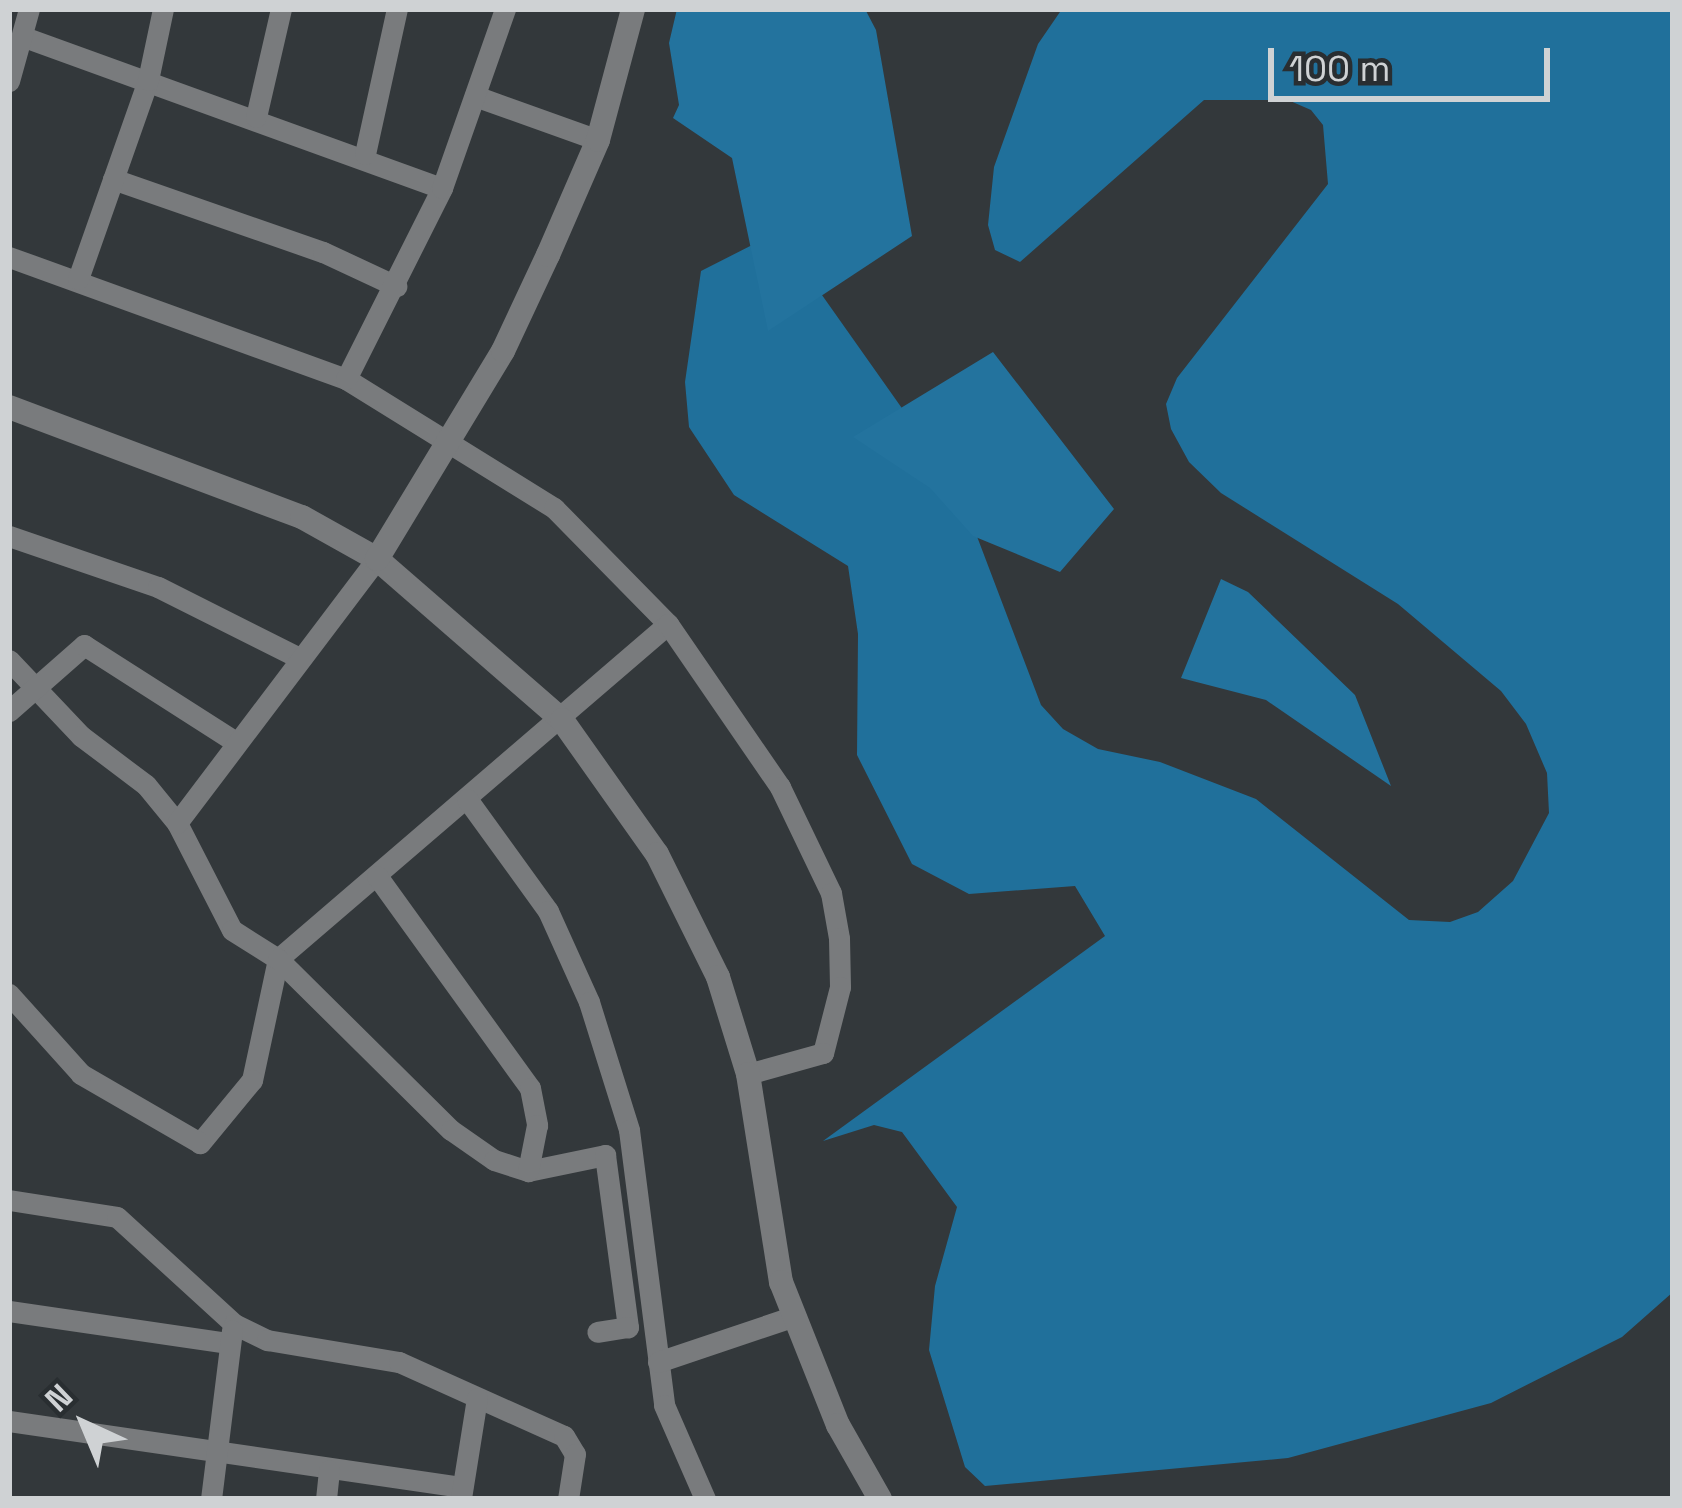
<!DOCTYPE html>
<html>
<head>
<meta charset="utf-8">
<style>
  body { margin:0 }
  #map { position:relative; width:1682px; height:1508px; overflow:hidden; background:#33383b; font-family:"Space Grotesk",sans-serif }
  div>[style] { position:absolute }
  .forest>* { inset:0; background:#20709b }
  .water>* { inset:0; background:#23739e }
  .minor>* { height:21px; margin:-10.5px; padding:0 10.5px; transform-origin:10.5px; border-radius:10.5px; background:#797b7d }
  .tertiary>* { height:24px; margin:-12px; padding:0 12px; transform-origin:12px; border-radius:12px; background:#797b7d }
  span { translate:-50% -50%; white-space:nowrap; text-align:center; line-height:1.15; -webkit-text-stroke:12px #292e31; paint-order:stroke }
  .frame { position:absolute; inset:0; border:12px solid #cfd2d4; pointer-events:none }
  .north { position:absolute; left:24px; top:1364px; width:120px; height:120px; -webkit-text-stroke:9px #292e31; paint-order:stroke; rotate:316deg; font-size:33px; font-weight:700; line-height:48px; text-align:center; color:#cfd2d4 }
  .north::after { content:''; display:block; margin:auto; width:42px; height:54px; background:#cfd2d4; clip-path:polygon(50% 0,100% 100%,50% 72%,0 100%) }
  .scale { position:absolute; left:1268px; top:48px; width:282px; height:54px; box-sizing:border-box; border:6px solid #cfd2d4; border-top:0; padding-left:15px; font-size:36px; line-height:42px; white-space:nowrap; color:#cfd2d4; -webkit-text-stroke:9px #292e31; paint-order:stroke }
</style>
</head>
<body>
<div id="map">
  <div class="forest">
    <div style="clip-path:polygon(1062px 9px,1673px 9px,1673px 1292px,1622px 1337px,1491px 1403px,1288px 1458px,985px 1486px,965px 1467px,929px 1350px,935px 1286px,957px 1207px,902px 1132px,874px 1125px,823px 1141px,1105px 936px,1075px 886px,969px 894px,912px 864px,857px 755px,858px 634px,848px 566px,734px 495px,689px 427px,685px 382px,701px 271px,762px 240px,805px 271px,959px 489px,1041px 705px,1063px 729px,1098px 749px,1160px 762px,1256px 799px,1409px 920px,1450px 922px,1478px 912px,1513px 881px,1549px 813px,1547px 773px,1526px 724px,1501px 691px,1398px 604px,1221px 493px,1189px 462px,1171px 429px,1166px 404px,1177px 378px,1328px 184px,1323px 125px,1311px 110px,1288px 100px,1204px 100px,1020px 262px,995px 250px,988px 225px,994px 167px,1038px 44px)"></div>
  </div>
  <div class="water">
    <div style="clip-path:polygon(677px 9px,865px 9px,876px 30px,912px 236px,768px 331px,732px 158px,673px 118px,679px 105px,669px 43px)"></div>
    <div style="clip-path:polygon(993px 352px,1114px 509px,1060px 572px,973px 536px,930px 488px,853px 437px)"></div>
    <div style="clip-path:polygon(1221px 579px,1248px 592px,1355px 695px,1391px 786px,1266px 700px,1181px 678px)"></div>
  </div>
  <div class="minor">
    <div style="left:24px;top:37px;width:444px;rotate:19.9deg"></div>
    <div style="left:9px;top:81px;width:75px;rotate:-74.5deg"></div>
    <div style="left:475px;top:96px;width:131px;rotate:19.7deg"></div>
    <div style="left:256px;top:117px;width:111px;rotate:-77deg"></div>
    <div style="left:365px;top:154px;width:148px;rotate:-77.6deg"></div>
    <div style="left:113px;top:179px;width:222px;rotate:19.2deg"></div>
    <div style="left:323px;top:252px;width:81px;rotate:25deg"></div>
    <div style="left:9px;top:257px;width:358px;rotate:19.9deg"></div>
    <div style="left:346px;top:379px;width:245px;rotate:31.8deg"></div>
    <div style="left:554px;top:508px;width:163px;rotate:45.5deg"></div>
    <div style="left:668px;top:624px;width:514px;rotate:139.34deg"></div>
    <div style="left:278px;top:959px;width:124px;rotate:102.1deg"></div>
    <div style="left:252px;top:1080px;width:82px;rotate:129.5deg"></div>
    <div style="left:200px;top:1143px;width:138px;rotate:-149.9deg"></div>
    <div style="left:81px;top:1074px;width:108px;rotate:-132deg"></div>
    <div style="left:78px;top:279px;width:211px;rotate:-70.6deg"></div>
    <div style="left:148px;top:80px;width:73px;rotate:-78.1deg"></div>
    <div style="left:346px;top:379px;width:214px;rotate:-63.3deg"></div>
    <div style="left:442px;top:188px;width:190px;rotate:-70.6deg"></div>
    <div style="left:9px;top:536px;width:157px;rotate:18.9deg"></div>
    <div style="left:158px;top:587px;width:158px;rotate:26.7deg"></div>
    <div style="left:668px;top:624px;width:198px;rotate:55.5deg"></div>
    <div style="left:780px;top:787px;width:118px;rotate:64.3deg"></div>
    <div style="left:831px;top:893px;width:46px;rotate:79.9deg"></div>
    <div style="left:839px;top:938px;width:49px;rotate:88.8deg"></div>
    <div style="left:840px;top:987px;width:68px;rotate:104.4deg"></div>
    <div style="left:823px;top:1053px;width:78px;rotate:164.4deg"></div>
    <div style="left:9px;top:660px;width:105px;rotate:46.5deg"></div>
    <div style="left:81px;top:736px;width:81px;rotate:37deg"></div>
    <div style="left:146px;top:785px;width:49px;rotate:50.8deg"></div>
    <div style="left:177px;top:823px;width:120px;rotate:62.8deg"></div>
    <div style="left:232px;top:930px;width:54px;rotate:32.2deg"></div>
    <div style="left:278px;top:959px;width:243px;rotate:44.7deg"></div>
    <div style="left:451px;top:1130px;width:52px;rotate:34.9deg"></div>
    <div style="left:494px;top:1160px;width:36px;rotate:18deg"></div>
    <div style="left:528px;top:1171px;width:79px;rotate:-11.7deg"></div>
    <div style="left:605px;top:1155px;width:174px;rotate:82.4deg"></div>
    <div style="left:628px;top:1327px;width:31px;rotate:171deg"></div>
    <div style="left:9px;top:711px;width:100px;rotate:-41.3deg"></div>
    <div style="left:84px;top:645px;width:178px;rotate:32.6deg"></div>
    <div style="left:467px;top:799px;width:138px;rotate:54.1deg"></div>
    <div style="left:548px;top:911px;width:100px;rotate:65.7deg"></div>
    <div style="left:589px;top:1002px;width:134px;rotate:72.6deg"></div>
    <div style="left:629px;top:1130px;width:277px;rotate:82.7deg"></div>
    <div style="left:664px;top:1405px;width:103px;rotate:66.4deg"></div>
    <div style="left:177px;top:823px;width:331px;rotate:-52.9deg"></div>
    <div style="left:377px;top:876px;width:261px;rotate:54.2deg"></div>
    <div style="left:530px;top:1088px;width:38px;rotate:79deg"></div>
    <div style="left:537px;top:1125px;width:47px;rotate:101.1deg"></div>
    <div style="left:9px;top:1200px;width:109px;rotate:8.9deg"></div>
    <div style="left:117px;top:1217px;width:159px;rotate:42.4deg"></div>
    <div style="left:234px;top:1324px;width:37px;rotate:26deg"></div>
    <div style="left:267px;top:1340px;width:134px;rotate:9.5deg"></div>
    <div style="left:399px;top:1362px;width:181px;rotate:24.2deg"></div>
    <div style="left:564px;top:1436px;width:21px;rotate:59deg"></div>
    <div style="left:575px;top:1454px;width:46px;rotate:98.8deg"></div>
    <div style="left:9px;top:1311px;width:222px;rotate:8.3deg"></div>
    <div style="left:658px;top:1362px;width:145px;rotate:-18.6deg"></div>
    <div style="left:9px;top:1421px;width:458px;rotate:8.3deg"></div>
    <div style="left:461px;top:1498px;width:101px;rotate:-80.9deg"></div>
    <div style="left:211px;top:1499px;width:170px;rotate:-82.9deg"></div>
    <div style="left:326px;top:1499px;width:29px;rotate:-84deg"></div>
  </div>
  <div class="tertiary">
    <div style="left:9px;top:407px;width:313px;rotate:20.6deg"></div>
    <div style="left:302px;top:517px;width:86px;rotate:29.2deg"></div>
    <div style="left:377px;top:559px;width:245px;rotate:41deg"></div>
    <div style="left:562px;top:720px;width:164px;rotate:54.7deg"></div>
    <div style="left:657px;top:854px;width:137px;rotate:63.6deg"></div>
    <div style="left:718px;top:977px;width:102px;rotate:72.8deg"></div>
    <div style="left:748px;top:1074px;width:211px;rotate:81deg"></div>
    <div style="left:781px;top:1282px;width:154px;rotate:68.3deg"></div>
    <div style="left:838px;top:1425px;width:85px;rotate:60.4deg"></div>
    <div style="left:377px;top:559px;width:243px;rotate:-58.8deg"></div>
    <div style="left:503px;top:351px;width:106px;rotate:-64.9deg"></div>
    <div style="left:548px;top:255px;width:125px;rotate:-66.5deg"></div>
    <div style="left:598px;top:140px;width:136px;rotate:-75deg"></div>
  </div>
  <div class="frame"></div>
  <div class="north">N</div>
  <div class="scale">100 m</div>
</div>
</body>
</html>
